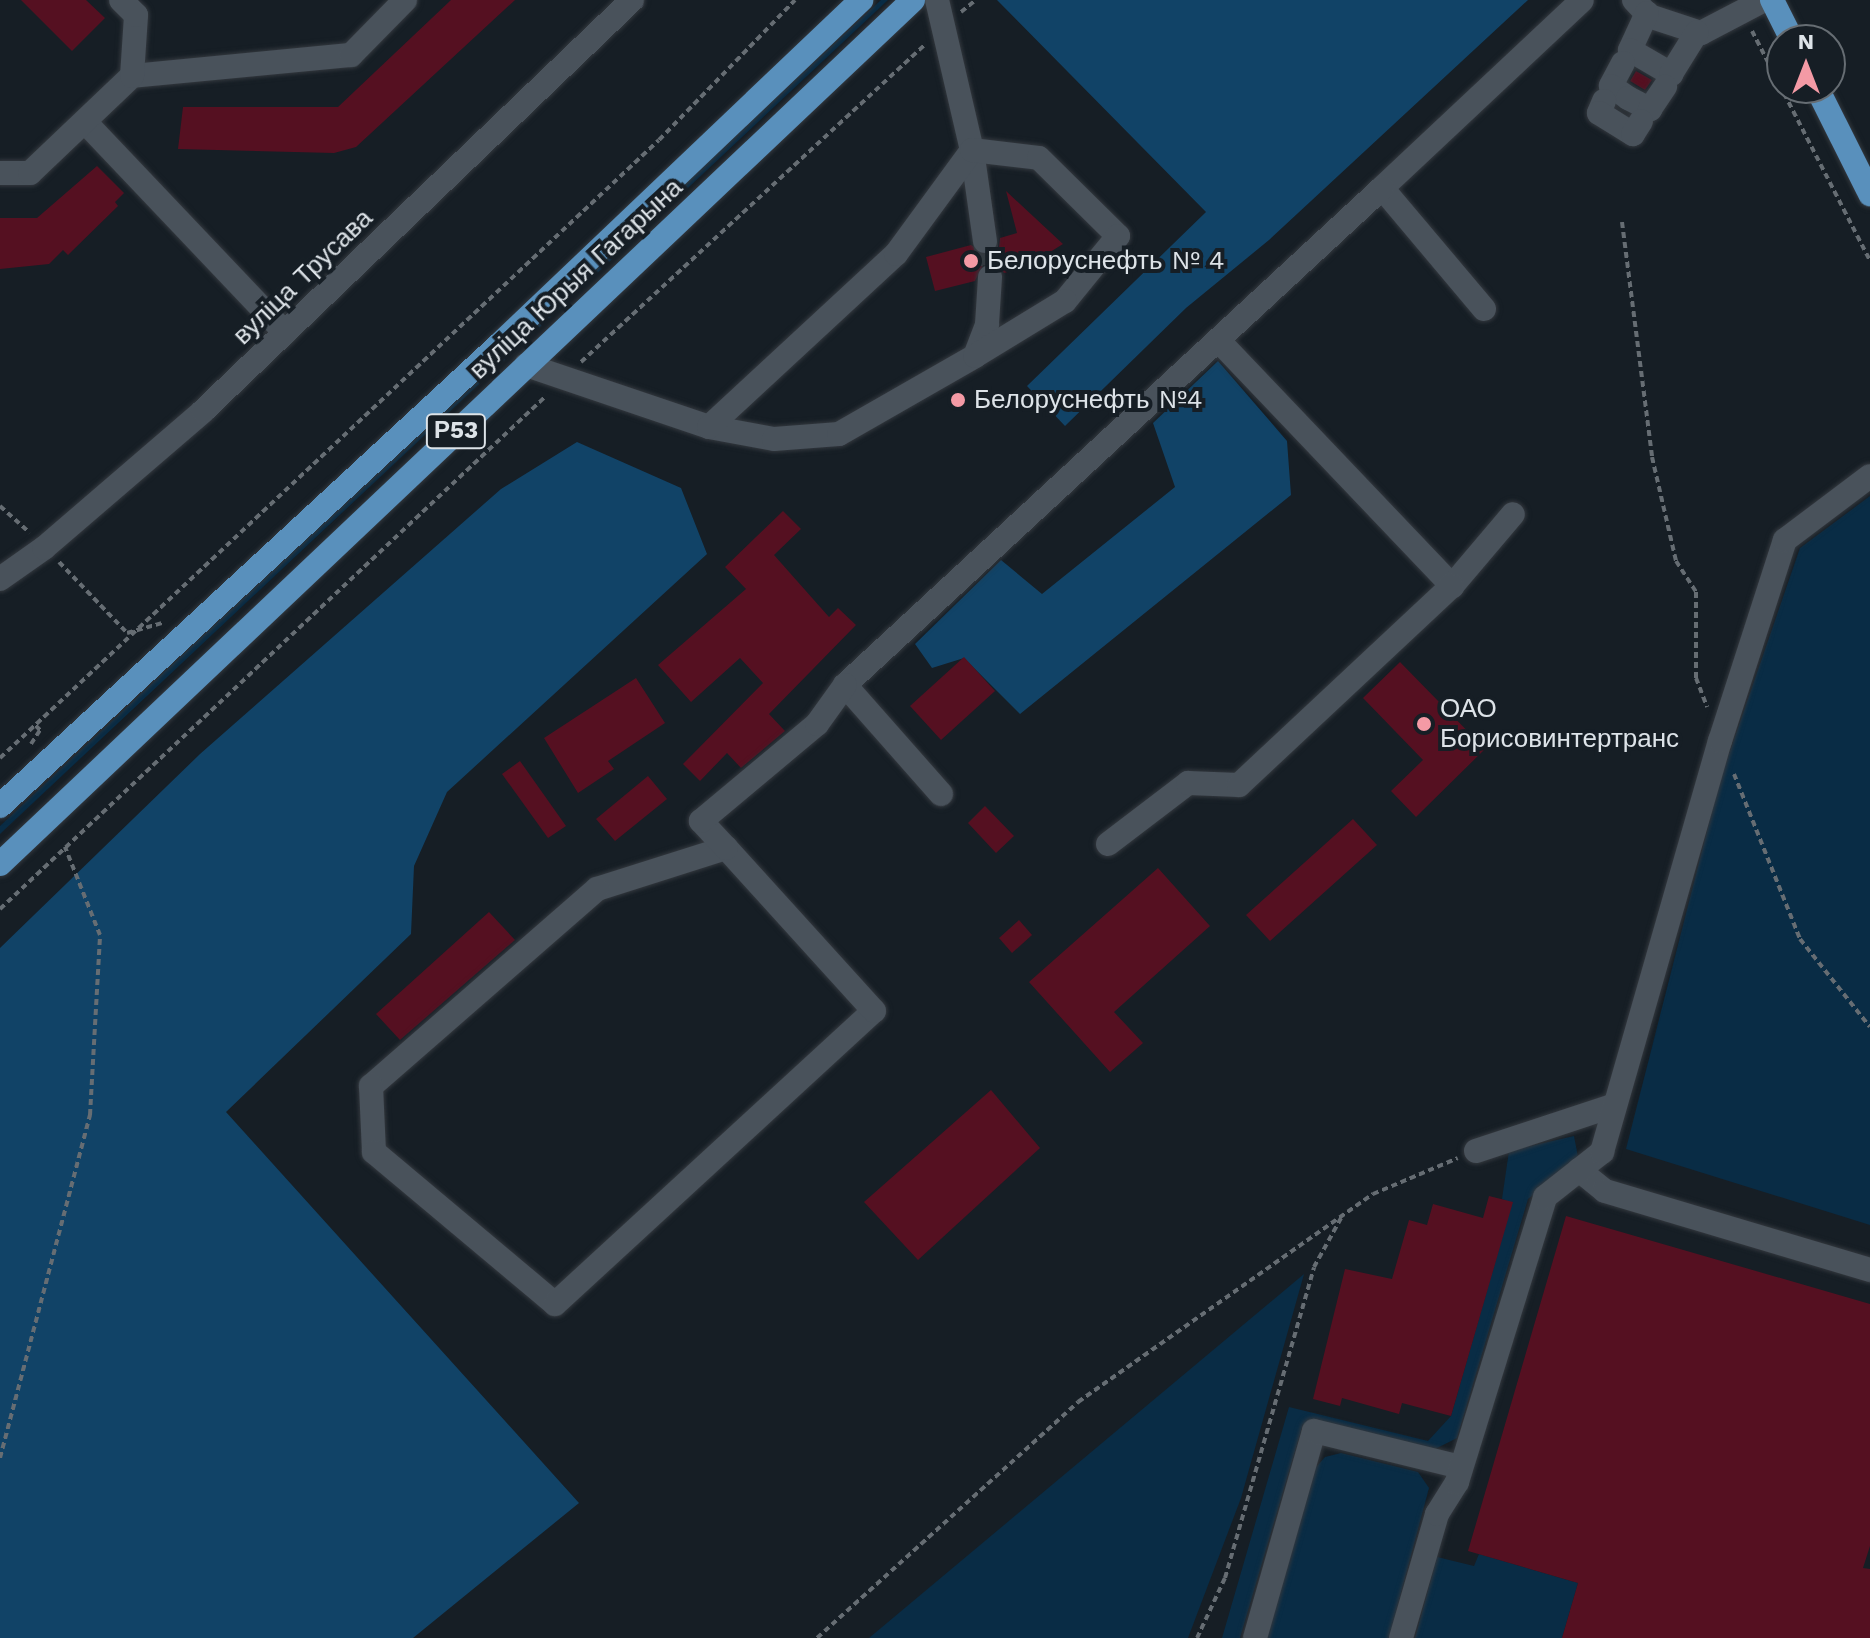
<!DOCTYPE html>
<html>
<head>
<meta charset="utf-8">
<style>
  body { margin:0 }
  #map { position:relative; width:1870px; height:1638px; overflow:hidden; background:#161e25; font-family:"Work Sans",sans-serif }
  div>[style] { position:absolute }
  .green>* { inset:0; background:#092c45 }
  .forest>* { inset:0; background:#114367 }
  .building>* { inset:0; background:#551021 }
  .minor-tunnel>* { height:24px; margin-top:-12px; transform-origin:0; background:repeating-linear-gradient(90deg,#343c42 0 24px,transparent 0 36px) }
  .path>* { height:4px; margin-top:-2px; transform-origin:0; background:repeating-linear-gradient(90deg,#666d73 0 6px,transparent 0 10px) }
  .roads { filter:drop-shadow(0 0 2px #33383e) drop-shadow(0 0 2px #33383e) }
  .minor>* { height:24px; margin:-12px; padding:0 12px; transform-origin:12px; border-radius:12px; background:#49525b }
  .major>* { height:24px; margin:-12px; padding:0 12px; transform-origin:12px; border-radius:12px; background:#5990bc }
  .dots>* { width:22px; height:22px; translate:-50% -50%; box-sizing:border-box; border:4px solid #161e25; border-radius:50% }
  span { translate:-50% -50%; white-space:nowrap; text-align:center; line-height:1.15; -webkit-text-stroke:8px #161e25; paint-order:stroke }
  .shield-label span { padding:2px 6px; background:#161e25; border:2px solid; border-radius:6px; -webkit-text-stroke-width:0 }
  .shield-label { font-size:24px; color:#dde3e8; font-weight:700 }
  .poi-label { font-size:26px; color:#dde3e8 }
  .left { translate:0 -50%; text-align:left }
  .street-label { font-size:26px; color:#dde3e8 }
  .north { position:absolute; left:1766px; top:24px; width:80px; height:80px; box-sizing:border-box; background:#161e25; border:2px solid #666d73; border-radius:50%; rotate:0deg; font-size:22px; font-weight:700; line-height:32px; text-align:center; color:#dde3e8 }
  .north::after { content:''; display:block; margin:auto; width:28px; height:36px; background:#f49aa5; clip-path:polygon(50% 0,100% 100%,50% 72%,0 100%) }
</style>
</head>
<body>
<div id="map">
  <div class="green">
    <div style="clip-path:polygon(881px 0,888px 0,0 834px,0 826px)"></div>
    <div style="clip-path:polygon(1870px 496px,1870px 1225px,1626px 1149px,1720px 780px,1800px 548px)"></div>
    <div style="clip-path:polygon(1574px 1136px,1578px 1157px,1528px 1199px,1457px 1438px,1429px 1452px,1303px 1424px,1240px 1638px,1222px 1638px,1289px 1407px,1428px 1441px,1451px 1416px,1512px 1203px,1502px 1199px,1509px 1151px)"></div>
    <div style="clip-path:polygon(1304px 1274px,1241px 1498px,1188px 1638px,869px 1638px)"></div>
    <div style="clip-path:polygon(1341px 1453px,1418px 1472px,1429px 1488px,1389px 1638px,1267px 1638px,1312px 1472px,1325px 1457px)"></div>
    <div style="clip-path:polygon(1479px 1554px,1578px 1583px,1562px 1638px,1415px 1638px,1437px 1557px,1474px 1566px)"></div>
  </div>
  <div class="forest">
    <div style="clip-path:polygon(997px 0,1528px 0,1269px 240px,1186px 308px,1065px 426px,1027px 386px,1206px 212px)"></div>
    <div style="clip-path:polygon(1218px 361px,1287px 441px,1291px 495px,1020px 714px,964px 658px,932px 668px,915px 644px,1001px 560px,1042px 594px,1175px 487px,1153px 423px)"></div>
    <div style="clip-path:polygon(577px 442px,681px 488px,707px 554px,447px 792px,414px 866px,411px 934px,226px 1112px,579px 1503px,413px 1638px,0 1638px,0 948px,200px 754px,501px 489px)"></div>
  </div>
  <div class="building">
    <div style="clip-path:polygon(21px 0,86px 0,105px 18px,72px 51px)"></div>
    <div style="clip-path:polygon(451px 0,515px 0,356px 147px,334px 153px,178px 149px,183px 107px,338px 107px)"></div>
    <div style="clip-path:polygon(1636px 71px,1652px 80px,1645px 90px,1630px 81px)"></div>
    <div style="clip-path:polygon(97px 166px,124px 193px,115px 202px,118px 206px,68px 255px,63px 250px,49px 264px,0 269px,0 218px,37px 218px)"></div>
    <div style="clip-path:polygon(1006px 191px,1063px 244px,1026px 267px,1004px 273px,998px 264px,984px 263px,975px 281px,935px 291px,926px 257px,971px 245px,988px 256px,999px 247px,1000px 238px,1017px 233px)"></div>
    <div style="clip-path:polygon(783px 511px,801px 529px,774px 555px,829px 617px,838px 608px,856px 625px,769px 714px,785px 731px,741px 768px,727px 753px,700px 781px,683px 764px,763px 683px,740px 658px,691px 702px,658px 665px,746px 589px,725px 567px)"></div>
    <div style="clip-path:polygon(964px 657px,995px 691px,941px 740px,910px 706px)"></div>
    <div style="clip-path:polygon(1400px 662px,1485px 749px,1416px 817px,1391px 791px,1423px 760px,1363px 698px)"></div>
    <div style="clip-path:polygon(636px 678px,665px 723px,608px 761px,614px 769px,578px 793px,544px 738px)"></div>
    <div style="clip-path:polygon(520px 761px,566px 826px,548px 838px,502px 774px)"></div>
    <div style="clip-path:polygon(648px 776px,667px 799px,615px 841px,596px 819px)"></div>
    <div style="clip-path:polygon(985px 806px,1014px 836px,996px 853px,968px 823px)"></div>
    <div style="clip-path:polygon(1353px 819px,1377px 845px,1270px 941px,1246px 915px)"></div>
    <div style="clip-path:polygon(1158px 868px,1210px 926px,1114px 1012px,1143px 1043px,1110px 1072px,1029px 982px)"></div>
    <div style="clip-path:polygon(489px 912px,515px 940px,400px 1040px,376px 1014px)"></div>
    <div style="clip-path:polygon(1019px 920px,1032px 935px,1012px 953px,999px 938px)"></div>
    <div style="clip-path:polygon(991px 1090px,1040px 1148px,918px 1260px,864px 1202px)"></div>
    <div style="clip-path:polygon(1489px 1196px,1513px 1202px,1451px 1416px,1402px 1403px,1399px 1414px,1342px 1398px,1340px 1406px,1313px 1399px,1345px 1269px,1392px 1279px,1409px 1220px,1427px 1225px,1433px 1204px,1483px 1218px)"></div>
    <div style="clip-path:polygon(1566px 1216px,1870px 1304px,1870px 1546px,1863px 1568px,1870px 1569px,1870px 1638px,1562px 1638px,1578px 1583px,1468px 1551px)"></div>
  </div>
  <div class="minor-tunnel">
    <div style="left:985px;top:241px;width:36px;rotate:82deg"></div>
  </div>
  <div class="path">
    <div style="left:961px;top:12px;width:19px;rotate:-39deg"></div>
    <div style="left:1752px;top:31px;width:259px;rotate:62.8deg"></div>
    <div style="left:1622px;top:222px;width:237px;rotate:82.7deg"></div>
    <div style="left:1652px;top:457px;width:107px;rotate:77deg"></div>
    <div style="left:1676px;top:561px;width:37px;rotate:57deg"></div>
    <div style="left:1696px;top:592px;width:86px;rotate:90deg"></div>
    <div style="left:1696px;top:678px;width:31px;rotate:69deg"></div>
    <div style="left:581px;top:362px;width:468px;rotate:-42.7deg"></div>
    <div style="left:0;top:506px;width:40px;rotate:42deg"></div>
    <div style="left:59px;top:562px;width:98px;rotate:46.2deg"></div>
    <div style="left:127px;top:633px;width:37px;rotate:-16deg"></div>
    <div style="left:31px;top:744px;width:17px;rotate:-57deg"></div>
    <div style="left:40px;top:730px;width:8px;rotate:-135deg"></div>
    <div style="left:0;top:758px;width:903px;rotate:-43.16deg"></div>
    <div style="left:659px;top:140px;width:195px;rotate:-45.8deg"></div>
    <div style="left:1734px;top:774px;width:178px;rotate:68.2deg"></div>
    <div style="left:1800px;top:939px;width:112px;rotate:51.5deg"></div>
    <div style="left:0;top:909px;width:749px;rotate:-43.22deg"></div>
    <div style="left:0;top:1458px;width:355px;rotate:-75.3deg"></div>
    <div style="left:90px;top:1115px;width:180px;rotate:-86.8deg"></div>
    <div style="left:100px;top:935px;width:95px;rotate:-111.7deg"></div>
    <div style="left:817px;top:1638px;width:352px;rotate:-42.1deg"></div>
    <div style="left:1078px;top:1402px;width:361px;rotate:-35.2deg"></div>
    <div style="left:1373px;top:1194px;width:92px;rotate:-23deg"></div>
    <div style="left:1197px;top:1638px;width:66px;rotate:-65deg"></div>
    <div style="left:1225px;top:1578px;width:323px;rotate:-74deg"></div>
    <div style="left:1314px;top:1267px;width:56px;rotate:-61.1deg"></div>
  </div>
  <div class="roads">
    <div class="minor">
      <div style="left:937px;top:0;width:154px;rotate:76.9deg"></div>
      <div style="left:972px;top:150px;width:92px;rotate:81.9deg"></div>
      <div style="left:1634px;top:0;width:22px;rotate:47deg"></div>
      <div style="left:1649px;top:16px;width:55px;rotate:18.1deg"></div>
      <div style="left:1701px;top:33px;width:71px;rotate:-27.6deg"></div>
      <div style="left:1647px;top:13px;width:41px;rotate:114.7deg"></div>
      <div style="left:1630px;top:50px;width:48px;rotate:30.3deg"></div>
      <div style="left:1671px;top:74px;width:49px;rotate:-58.2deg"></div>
      <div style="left:1623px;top:63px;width:26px;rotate:118deg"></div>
      <div style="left:1611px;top:86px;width:21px;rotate:35deg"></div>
      <div style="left:1628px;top:98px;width:25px;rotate:27deg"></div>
      <div style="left:1650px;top:109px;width:27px;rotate:-56deg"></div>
      <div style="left:132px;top:76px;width:220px;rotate:-5.5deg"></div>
      <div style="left:351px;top:55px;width:77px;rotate:-45.5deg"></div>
      <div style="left:1604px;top:101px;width:13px;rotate:113deg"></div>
      <div style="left:1599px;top:113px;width:40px;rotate:32deg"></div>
      <div style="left:1633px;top:134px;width:15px;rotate:-58deg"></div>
      <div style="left:86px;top:123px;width:289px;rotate:46.5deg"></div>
      <div style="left:0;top:173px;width:30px"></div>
      <div style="left:30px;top:173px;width:141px;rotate:-43.6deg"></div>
      <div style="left:132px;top:76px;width:61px;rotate:-86.2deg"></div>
      <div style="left:136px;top:15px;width:21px;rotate:-135deg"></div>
      <div style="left:1484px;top:309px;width:158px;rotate:-130.1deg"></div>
      <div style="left:1382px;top:188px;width:274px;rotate:-43.2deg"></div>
      <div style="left:1218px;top:340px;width:340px;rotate:46.4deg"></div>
      <div style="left:1452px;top:586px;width:94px;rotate:-49.7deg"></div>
      <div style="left:526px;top:365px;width:193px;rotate:18.7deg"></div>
      <div style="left:709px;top:427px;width:66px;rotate:10.5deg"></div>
      <div style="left:774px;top:439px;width:65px;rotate:-4.4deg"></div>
      <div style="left:839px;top:434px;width:157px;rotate:-29.8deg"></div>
      <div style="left:975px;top:356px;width:34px;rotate:-69deg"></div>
      <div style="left:987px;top:324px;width:47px;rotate:-86.3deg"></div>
      <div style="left:709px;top:427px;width:255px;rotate:-42.8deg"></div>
      <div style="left:896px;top:254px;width:129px;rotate:-53.8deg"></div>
      <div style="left:972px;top:150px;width:67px;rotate:6.8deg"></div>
      <div style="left:1039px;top:158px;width:111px;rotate:44.6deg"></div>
      <div style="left:1118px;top:236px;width:84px;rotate:129.2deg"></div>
      <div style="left:1065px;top:301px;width:105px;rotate:148.6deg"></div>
      <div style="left:0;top:579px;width:54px;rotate:-35.2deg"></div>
      <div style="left:44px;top:548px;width:210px;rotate:-40.7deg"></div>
      <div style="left:203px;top:411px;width:594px;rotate:-43.77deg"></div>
      <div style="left:941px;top:794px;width:145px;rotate:-131.4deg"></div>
      <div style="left:845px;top:685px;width:732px;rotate:-42.78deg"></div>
      <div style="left:1108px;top:844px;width:101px;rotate:-37.3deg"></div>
      <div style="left:1188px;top:783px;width:51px;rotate:2.2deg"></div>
      <div style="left:1239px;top:785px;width:291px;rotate:-43.1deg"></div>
      <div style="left:726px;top:848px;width:135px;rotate:162.4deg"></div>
      <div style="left:597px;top:889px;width:300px;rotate:138.9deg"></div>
      <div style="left:371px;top:1086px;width:66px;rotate:87.4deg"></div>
      <div style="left:374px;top:1152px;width:236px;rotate:40deg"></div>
      <div style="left:555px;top:1304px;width:433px;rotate:-42.6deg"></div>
      <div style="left:874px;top:1011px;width:220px;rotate:-132.2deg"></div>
      <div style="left:726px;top:848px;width:37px;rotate:-133deg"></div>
      <div style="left:701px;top:821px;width:151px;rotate:-39.9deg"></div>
      <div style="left:817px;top:724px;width:48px;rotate:-54.3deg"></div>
      <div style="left:1476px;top:1151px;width:146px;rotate:-18.3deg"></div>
      <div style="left:1579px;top:1170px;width:33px;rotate:39deg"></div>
      <div style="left:1605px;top:1191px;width:277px;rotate:16.6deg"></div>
      <div style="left:1255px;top:1638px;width:215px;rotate:-74.1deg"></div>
      <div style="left:1314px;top:1431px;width:151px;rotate:13.8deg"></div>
      <div style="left:1401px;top:1638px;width:129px;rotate:-73.8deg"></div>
      <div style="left:1437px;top:1514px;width:38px;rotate:-58deg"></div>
      <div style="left:1457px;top:1482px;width:298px;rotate:-72.8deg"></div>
      <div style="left:1545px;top:1197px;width:73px;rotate:-38.3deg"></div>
      <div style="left:1602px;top:1152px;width:428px;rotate:-74deg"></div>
      <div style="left:1720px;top:741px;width:211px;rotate:-72.1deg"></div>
      <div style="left:1785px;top:540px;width:106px;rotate:-37deg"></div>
    </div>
    <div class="major">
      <div style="left:1772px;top:0;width:45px;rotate:63.4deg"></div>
      <div style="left:1817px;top:88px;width:119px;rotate:63.4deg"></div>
      <div style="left:0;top:806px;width:681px;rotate:-42.74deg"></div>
      <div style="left:500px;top:344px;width:499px;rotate:-43.6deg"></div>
      <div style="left:0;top:864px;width:1257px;rotate:-43.42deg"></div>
    </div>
  </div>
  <div class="dots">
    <div style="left:971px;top:261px;background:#f49aa5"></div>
    <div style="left:958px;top:400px;background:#f49aa5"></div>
    <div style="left:1424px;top:724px;background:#f49aa5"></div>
  </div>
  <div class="shield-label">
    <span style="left:456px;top:431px">Р53</span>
  </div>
  <div class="poi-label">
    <span class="left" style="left:987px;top:261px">Белоруснефть № 4</span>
    <span class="left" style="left:974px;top:400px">Белоруснефть №4</span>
    <span class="left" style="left:1440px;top:724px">ОАО<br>Борисовинтертранс</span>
  </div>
  <div class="street-label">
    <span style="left:303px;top:277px;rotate:-44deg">вуліца Трусава</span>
    <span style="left:576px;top:279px;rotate:-43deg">вуліца Юрыя Гагарына</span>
  </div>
  <div class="north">N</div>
</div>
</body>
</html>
